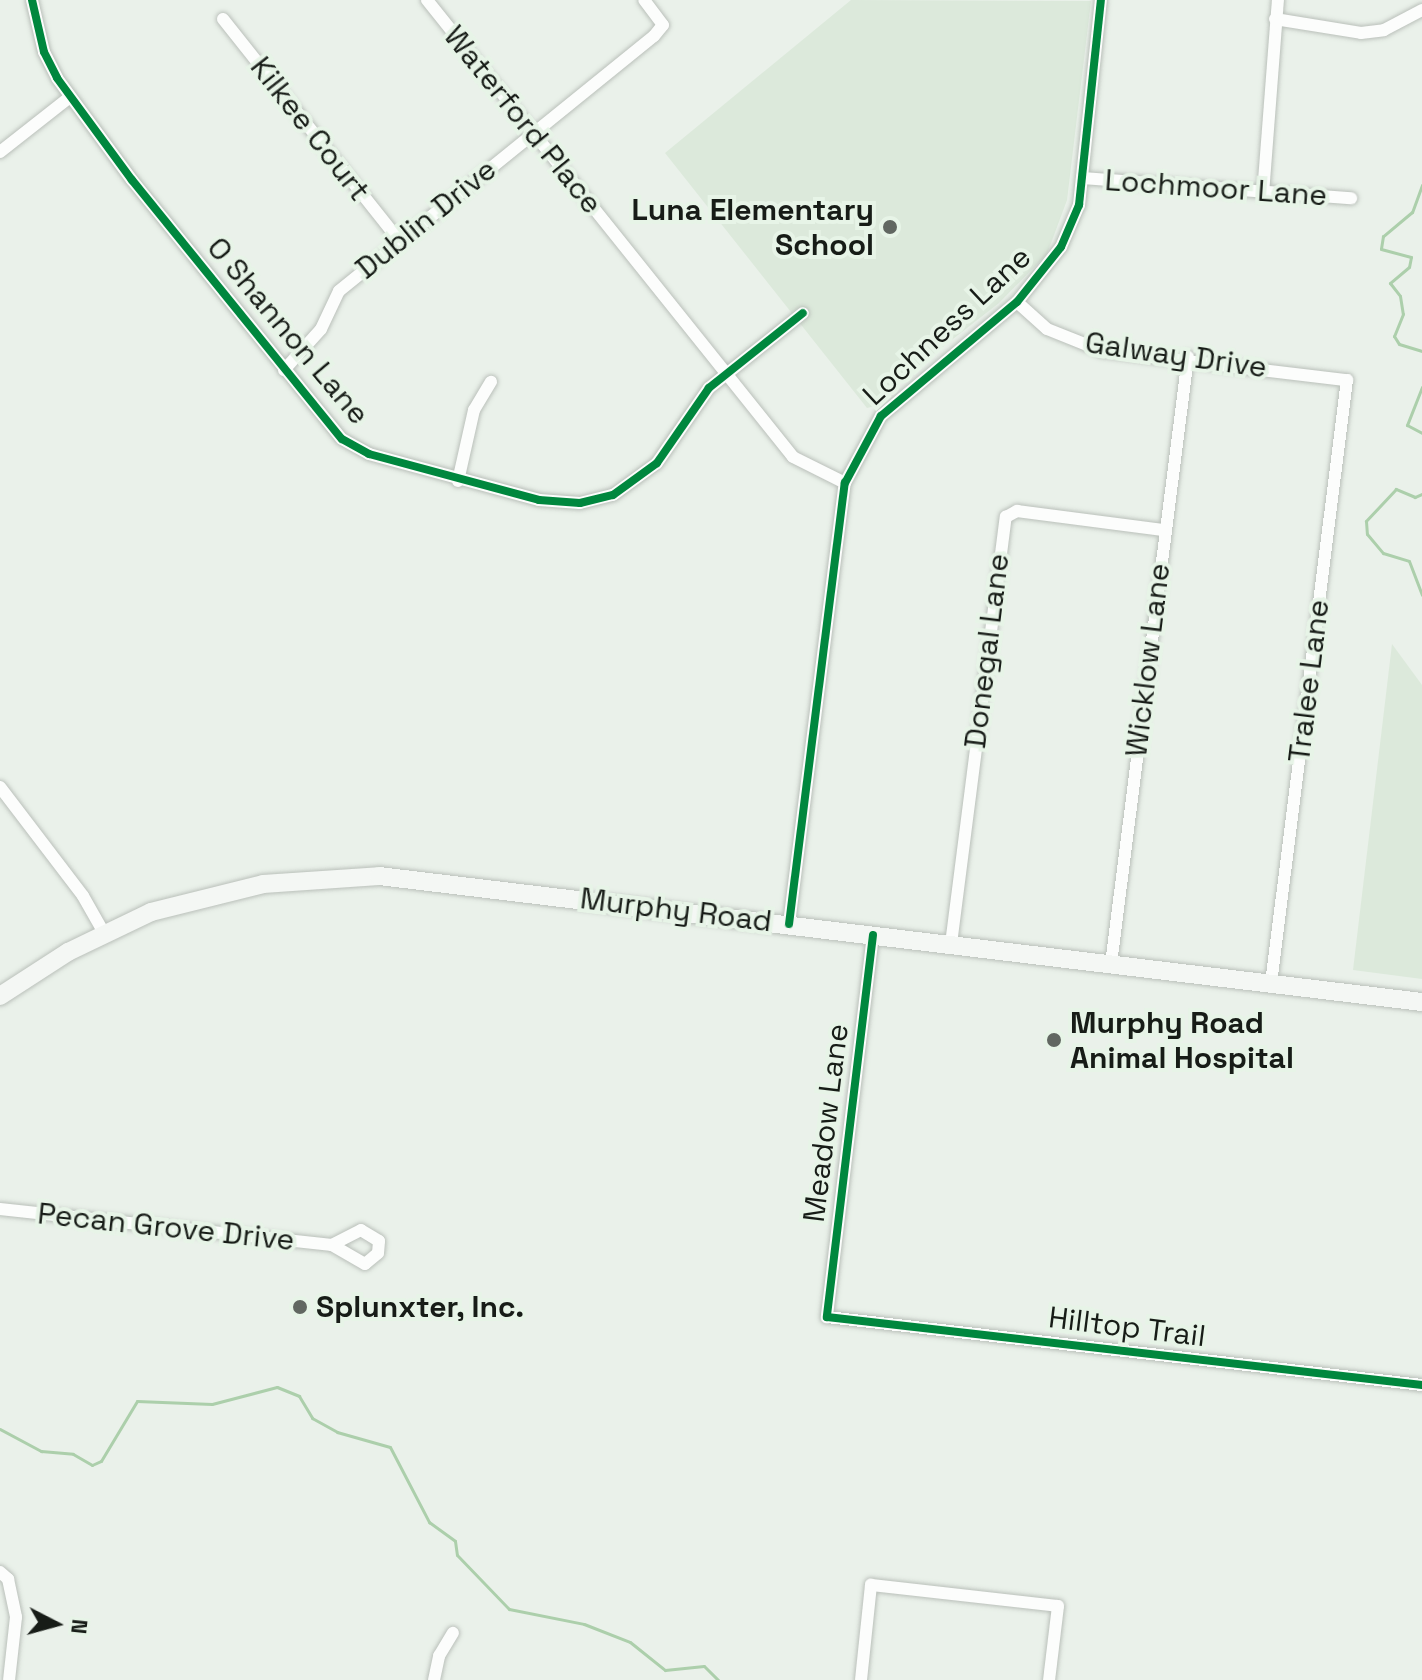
<!DOCTYPE html>
<html>
<head>
<meta charset="utf-8">
<style>
  body { margin:0 }
  #map { position:relative; width:1422px; height:1680px; overflow:hidden; background:#eaf1ea; font-family:"Space Grotesk",sans-serif }
  div>[style] { position:absolute }
  .built>* { inset:0; background:#dce9db }
  .stream>* { height:3px; margin:-1.5px; padding:0 1.5px; transform-origin:1.5px; border-radius:1.5px; background:#accfab }
  .roads { filter:drop-shadow(0 0 2px #bac0ba) drop-shadow(0 0 2px #bac0ba) }
  .minor>* { height:12px; margin:-6px; padding:0 6px; transform-origin:6px; border-radius:6px; background:#fcfdfc }
  .secondary>* { height:18px; margin:-9px; padding:0 9px; transform-origin:9px; border-radius:9px; background:#f4f7f4 }
  .cycleway>* { height:8px; margin:-4px; padding:0 4px; transform-origin:4px; border-radius:4px; background:#00873e }
  .dots>* { width:22px; height:22px; translate:-50% -50%; box-sizing:border-box; border:4px solid #e7f4e7; border-radius:50% }
  span { translate:-50% -50%; white-space:nowrap; text-align:center; line-height:1.15; -webkit-text-stroke:8px #e7f4e7; paint-order:stroke }
  .street-label { font-size:30px; color:#171c17 }
  .poi-label { font-size:30px; color:#171c17; font-weight:700 }
  .right { translate:-100% -50%; text-align:right }
  .left { translate:0 -50%; text-align:left }
  .north { position:absolute; left:16px; top:1584px; width:80px; height:80px; -webkit-text-stroke:6px #e7f4e7; paint-order:stroke; rotate:96deg; font-size:22px; font-weight:700; line-height:32px; text-align:center; color:#171c17 }
  .north::after { content:''; display:block; margin:auto; width:28px; height:36px; background:#171c17; clip-path:polygon(50% 0,100% 100%,50% 72%,0 100%) }
</style>
</head>
<body>
<div id="map">
  <div class="built">
    <div style="clip-path:polygon(851px 0,1091px 1px,1067px 200px,1047px 254px,999px 303px,903px 378px,875px 406px,867px 408px,665px 153px)"></div>
    <div style="clip-path:polygon(1392px 644px,1422px 685px,1422px 979px,1353px 970px)"></div>
  </div>
  <div class="stream">
    <div style="left:1422px;top:185px;width:29px;rotate:110deg"></div>
    <div style="left:1412px;top:212px;width:38px;rotate:140deg"></div>
    <div style="left:1383px;top:236px;width:13px;rotate:99deg"></div>
    <div style="left:1381px;top:249px;width:31px;rotate:15deg"></div>
    <div style="left:1411px;top:257px;width:10px;rotate:101deg"></div>
    <div style="left:1409px;top:267px;width:25px;rotate:140deg"></div>
    <div style="left:1390px;top:283px;width:16px;rotate:52deg"></div>
    <div style="left:1400px;top:296px;width:18px;rotate:81deg"></div>
    <div style="left:1403px;top:314px;width:24px;rotate:112deg"></div>
    <div style="left:1394px;top:336px;width:9px;rotate:58deg"></div>
    <div style="left:1399px;top:344px;width:24px;rotate:17deg"></div>
    <div style="left:1422px;top:387px;width:41px;rotate:111.5deg"></div>
    <div style="left:1407px;top:425px;width:17px;rotate:28deg"></div>
    <div style="left:1422px;top:494px;width:8px;rotate:157deg"></div>
    <div style="left:1415px;top:497px;width:21px;rotate:-157deg"></div>
    <div style="left:1396px;top:489px;width:44px;rotate:133.2deg"></div>
    <div style="left:1366px;top:521px;width:13px;rotate:86deg"></div>
    <div style="left:1367px;top:534px;width:25px;rotate:50deg"></div>
    <div style="left:1383px;top:553px;width:27px;rotate:17deg"></div>
    <div style="left:1409px;top:561px;width:36px;rotate:69deg"></div>
    <div style="left:0;top:1429px;width:47px;rotate:28.2deg"></div>
    <div style="left:41px;top:1451px;width:32px;rotate:5deg"></div>
    <div style="left:73px;top:1454px;width:22px;rotate:30deg"></div>
    <div style="left:92px;top:1465px;width:10px;rotate:-24deg"></div>
    <div style="left:101px;top:1461px;width:70px;rotate:-59deg"></div>
    <div style="left:137px;top:1401px;width:75px;rotate:2.3deg"></div>
    <div style="left:212px;top:1404px;width:67px;rotate:-14.7deg"></div>
    <div style="left:277px;top:1387px;width:24px;rotate:22deg"></div>
    <div style="left:299px;top:1396px;width:26px;rotate:59deg"></div>
    <div style="left:312px;top:1418px;width:29px;rotate:29deg"></div>
    <div style="left:337px;top:1432px;width:55px;rotate:15.8deg"></div>
    <div style="left:390px;top:1447px;width:85px;rotate:62.5deg"></div>
    <div style="left:429px;top:1522px;width:32px;rotate:36deg"></div>
    <div style="left:455px;top:1541px;width:14px;rotate:82deg"></div>
    <div style="left:457px;top:1555px;width:75px;rotate:46.1deg"></div>
    <div style="left:509px;top:1609px;width:76px;rotate:11.3deg"></div>
    <div style="left:584px;top:1624px;width:49px;rotate:21.4deg"></div>
    <div style="left:630px;top:1642px;width:45px;rotate:38.7deg"></div>
    <div style="left:665px;top:1670px;width:39px;rotate:-6deg"></div>
    <div style="left:704px;top:1666px;width:20px;rotate:45deg"></div>
  </div>
  <div class="roads">
    <div class="minor">
      <div style="left:32px;top:0;width:53px;rotate:77deg"></div>
      <div style="left:44px;top:52px;width:29px;rotate:63deg"></div>
      <div style="left:57px;top:78px;width:127px;rotate:53.7deg"></div>
      <div style="left:132px;top:180px;width:333px;rotate:51deg"></div>
      <div style="left:342px;top:439px;width:31px;rotate:29deg"></div>
      <div style="left:369px;top:454px;width:176px;rotate:15.1deg"></div>
      <div style="left:539px;top:500px;width:41px;rotate:4.2deg"></div>
      <div style="left:580px;top:503px;width:34px;rotate:-14deg"></div>
      <div style="left:613px;top:495px;width:54px;rotate:-36deg"></div>
      <div style="left:657px;top:463px;width:91px;rotate:-55.3deg"></div>
      <div style="left:709px;top:388px;width:120px;rotate:-38.6deg"></div>
      <div style="left:427px;top:0;width:585px;rotate:51.31deg"></div>
      <div style="left:793px;top:457px;width:58px;rotate:26.6deg"></div>
      <div style="left:223px;top:19px;width:281px;rotate:51.5deg"></div>
      <div style="left:1275px;top:19px;width:87px;rotate:9.2deg"></div>
      <div style="left:1361px;top:33px;width:23px;rotate:-7deg"></div>
      <div style="left:1384px;top:30px;width:43px;rotate:-27.8deg"></div>
      <div style="left:0;top:152px;width:89px;rotate:-38.2deg"></div>
      <div style="left:1082px;top:178px;width:270px;rotate:4.3deg"></div>
      <div style="left:1263px;top:194px;width:195px;rotate:-85.6deg"></div>
      <div style="left:1017px;top:302px;width:40px;rotate:42deg"></div>
      <div style="left:1047px;top:329px;width:59px;rotate:21.8deg"></div>
      <div style="left:1102px;top:351px;width:247px;rotate:6.8deg"></div>
      <div style="left:1347px;top:380px;width:608px;rotate:97.18deg"></div>
      <div style="left:284px;top:370px;width:55px;rotate:-47.9deg"></div>
      <div style="left:321px;top:329px;width:42px;rotate:-64.7deg"></div>
      <div style="left:339px;top:291px;width:405px;rotate:-39deg"></div>
      <div style="left:654px;top:36px;width:14px;rotate:-51deg"></div>
      <div style="left:663px;top:25px;width:31px;rotate:-127deg"></div>
      <div style="left:458px;top:481px;width:73px;rotate:-77.3deg"></div>
      <div style="left:474px;top:410px;width:33px;rotate:-59deg"></div>
      <div style="left:0;top:787px;width:137px;rotate:52.7deg"></div>
      <div style="left:83px;top:896px;width:43px;rotate:60.4deg"></div>
      <div style="left:789px;top:924px;width:445px;rotate:-82.8deg"></div>
      <div style="left:845px;top:483px;width:76px;rotate:-61.8deg"></div>
      <div style="left:881px;top:416px;width:177px;rotate:-40deg"></div>
      <div style="left:1017px;top:302px;width:70px;rotate:-51.3deg"></div>
      <div style="left:1061px;top:247px;width:46px;rotate:-66.8deg"></div>
      <div style="left:1079px;top:205px;width:206px;rotate:-83.9deg"></div>
      <div style="left:873px;top:935px;width:385px;rotate:96.9deg"></div>
      <div style="left:827px;top:1317px;width:599px;rotate:6.52deg"></div>
      <div style="left:951px;top:944px;width:431px;rotate:-82.7deg"></div>
      <div style="left:1006px;top:517px;width:13px;rotate:-29deg"></div>
      <div style="left:1017px;top:511px;width:147px;rotate:7.4deg"></div>
      <div style="left:1111px;top:964px;width:612px;rotate:-82.77deg"></div>
      <div style="left:0;top:1209px;width:334px;rotate:6.2deg"></div>
      <div style="left:332px;top:1245px;width:38px;rotate:30deg"></div>
      <div style="left:365px;top:1264px;width:17px;rotate:-40deg"></div>
      <div style="left:378px;top:1253px;width:12px;rotate:-85deg"></div>
      <div style="left:379px;top:1241px;width:21px;rotate:-149deg"></div>
      <div style="left:361px;top:1230px;width:33px;rotate:153deg"></div>
      <div style="left:0;top:1572px;width:11px;rotate:41deg"></div>
      <div style="left:8px;top:1579px;width:39px;rotate:78deg"></div>
      <div style="left:16px;top:1617px;width:63px;rotate:96.3deg"></div>
      <div style="left:434px;top:1680px;width:25px;rotate:-78deg"></div>
      <div style="left:439px;top:1656px;width:27px;rotate:-59deg"></div>
      <div style="left:861px;top:1680px;width:96px;rotate:-84deg"></div>
      <div style="left:871px;top:1585px;width:188px;rotate:6.4deg"></div>
      <div style="left:1058px;top:1606px;width:75px;rotate:96.9deg"></div>
    </div>
    <div class="secondary">
      <div style="left:0;top:996px;width:81px;rotate:-32.9deg"></div>
      <div style="left:68px;top:952px;width:92px;rotate:-25.7deg"></div>
      <div style="left:151px;top:912px;width:115px;rotate:-14deg"></div>
      <div style="left:263px;top:884px;width:116px;rotate:-3.9deg"></div>
      <div style="left:379px;top:876px;width:1051px;rotate:6.89deg"></div>
    </div>
  </div>
  <div class="cycleway">
    <div style="left:32px;top:0;width:53px;rotate:77deg"></div>
    <div style="left:44px;top:52px;width:29px;rotate:63deg"></div>
    <div style="left:57px;top:78px;width:127px;rotate:53.7deg"></div>
    <div style="left:132px;top:180px;width:333px;rotate:51deg"></div>
    <div style="left:342px;top:439px;width:31px;rotate:29deg"></div>
    <div style="left:369px;top:454px;width:176px;rotate:15.1deg"></div>
    <div style="left:539px;top:500px;width:41px;rotate:4.2deg"></div>
    <div style="left:580px;top:503px;width:34px;rotate:-14deg"></div>
    <div style="left:613px;top:495px;width:54px;rotate:-36deg"></div>
    <div style="left:657px;top:463px;width:91px;rotate:-55.3deg"></div>
    <div style="left:709px;top:388px;width:120px;rotate:-38.6deg"></div>
    <div style="left:789px;top:924px;width:445px;rotate:-82.8deg"></div>
    <div style="left:845px;top:483px;width:76px;rotate:-61.8deg"></div>
    <div style="left:881px;top:416px;width:177px;rotate:-40deg"></div>
    <div style="left:1017px;top:302px;width:70px;rotate:-51.3deg"></div>
    <div style="left:1061px;top:247px;width:46px;rotate:-66.8deg"></div>
    <div style="left:1079px;top:205px;width:206px;rotate:-83.9deg"></div>
    <div style="left:873px;top:935px;width:385px;rotate:96.9deg"></div>
    <div style="left:827px;top:1317px;width:599px;rotate:6.52deg"></div>
  </div>
  <div class="dots">
    <div style="left:890px;top:227px;background:#616761"></div>
    <div style="left:1054px;top:1040px;background:#616761"></div>
    <div style="left:300px;top:1307px;background:#616761"></div>
  </div>
  <div class="street-label">
    <span style="left:523px;top:120px;rotate:51deg">Waterford Place</span>
    <span style="left:310px;top:129px;rotate:52deg">Kilkee Court</span>
    <span style="left:1216px;top:188px;rotate:4deg">Lochmoor Lane</span>
    <span style="left:426px;top:219px;rotate:-39deg">Dublin Drive</span>
    <span style="left:947px;top:326px;rotate:-43deg">Lochness Lane</span>
    <span style="left:288px;top:331px;rotate:50deg">O Shannon Lane</span>
    <span style="left:1176px;top:355px;rotate:8deg">Galway Drive</span>
    <span style="left:987px;top:651px;rotate:-83deg">Donegal Lane</span>
    <span style="left:1148px;top:660px;rotate:-83deg">Wicklow Lane</span>
    <span style="left:1309px;top:681px;rotate:-83deg">Tralee Lane</span>
    <span style="left:676px;top:910px;rotate:7deg">Murphy Road</span>
    <span style="left:826px;top:1123px;rotate:-83deg">Meadow Lane</span>
    <span style="left:166px;top:1227px;rotate:6deg">Pecan Grove Drive</span>
    <span style="left:1127px;top:1327px;rotate:7deg">Hilltop Trail</span>
  </div>
  <div class="poi-label">
    <span class="right" style="left:874px;top:227px">Luna Elementary<br>School</span>
    <span class="left" style="left:1070px;top:1040px">Murphy Road<br>Animal Hospital</span>
    <span class="left" style="left:316px;top:1307px">Splunxter, Inc.</span>
  </div>
  <div class="north">N</div>
</div>
</body>
</html>
